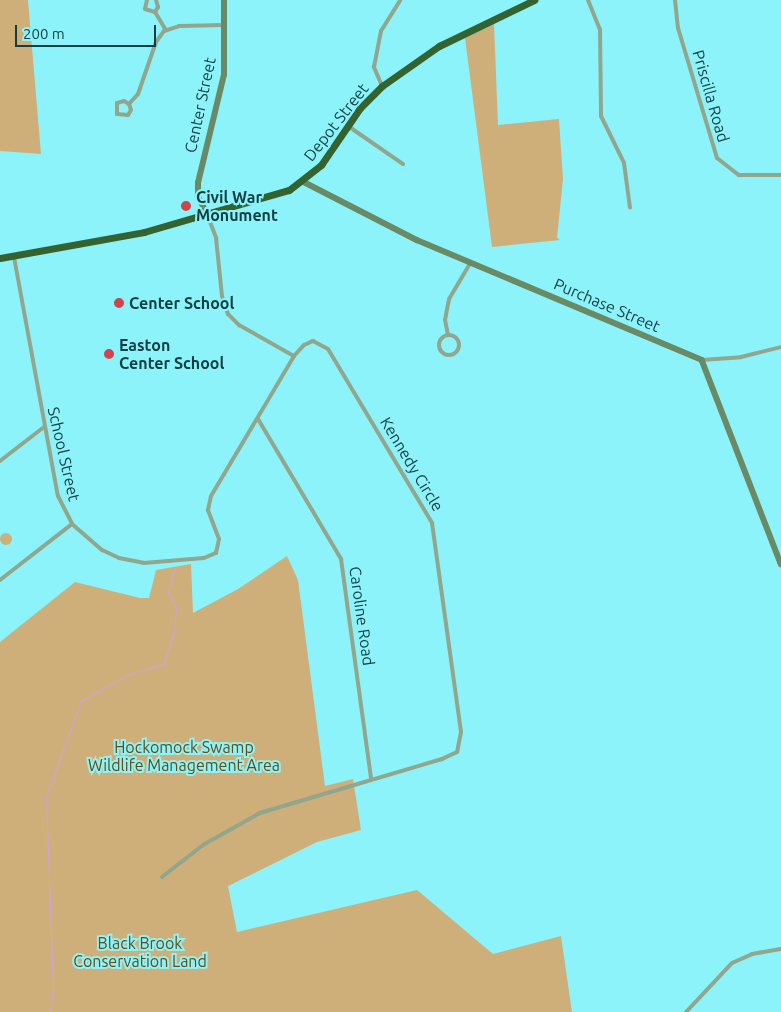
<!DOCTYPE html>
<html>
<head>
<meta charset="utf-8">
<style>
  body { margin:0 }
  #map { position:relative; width:781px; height:1012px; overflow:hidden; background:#8df3fa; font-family:Ubuntu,sans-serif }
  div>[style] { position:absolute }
  .green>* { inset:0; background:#ceaf7a }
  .round { border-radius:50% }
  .stream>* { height:1px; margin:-0.5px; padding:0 0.5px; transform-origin:0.5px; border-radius:0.5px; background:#d49fdd }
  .street>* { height:4px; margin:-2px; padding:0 2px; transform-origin:2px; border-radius:2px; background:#91a68d }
  .street>.ring { margin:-2px; padding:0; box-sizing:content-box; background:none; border:4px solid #91a68d; border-radius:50% }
  .secondary>* { height:5.5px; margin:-2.75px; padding:0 2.75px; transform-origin:2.75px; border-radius:2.75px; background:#6a8a65 }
  .highway>* { height:7px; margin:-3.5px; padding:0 3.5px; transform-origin:3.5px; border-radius:3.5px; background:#35632f }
  .dots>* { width:14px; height:14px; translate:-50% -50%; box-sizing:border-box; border:2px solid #8df3fa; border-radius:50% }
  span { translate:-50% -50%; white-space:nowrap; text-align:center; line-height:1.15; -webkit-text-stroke:4px #8df3fa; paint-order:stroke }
  .street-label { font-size:16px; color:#113e41 }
  .poi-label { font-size:16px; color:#113e41; font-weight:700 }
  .left { translate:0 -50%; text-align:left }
  .park-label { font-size:16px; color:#674b12 }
  .scale { position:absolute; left:15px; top:25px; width:141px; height:22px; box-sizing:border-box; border:2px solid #113e41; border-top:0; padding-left:6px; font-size:15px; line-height:18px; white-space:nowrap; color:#113e41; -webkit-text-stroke:4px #8df3fa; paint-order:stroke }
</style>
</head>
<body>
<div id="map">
  <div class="green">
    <div style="clip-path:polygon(0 0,28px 0,41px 154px,0 151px)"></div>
    <div style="clip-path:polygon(494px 24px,498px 125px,559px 119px,563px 179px,557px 238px,560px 240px,492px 247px,465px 38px)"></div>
    <div class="round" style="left:0;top:533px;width:12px;height:12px"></div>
    <div style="clip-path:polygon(287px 556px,298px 580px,325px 786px,353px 779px,361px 830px,317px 842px,228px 886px,237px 932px,417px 890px,493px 954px,561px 936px,572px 1012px,0 1012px,0 642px,75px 582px,140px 598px,149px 598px,156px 570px,191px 564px,193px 613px,238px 589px)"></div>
  </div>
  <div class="stream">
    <div style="left:50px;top:1012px;width:25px;rotate:-83deg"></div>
    <div style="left:53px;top:987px;width:190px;rotate:-92.1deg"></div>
    <div style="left:46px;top:797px;width:102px;rotate:-70deg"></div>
    <div style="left:81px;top:701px;width:53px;rotate:-29.5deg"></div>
    <div style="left:127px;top:675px;width:39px;rotate:-17deg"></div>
    <div style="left:164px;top:664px;width:34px;rotate:-73deg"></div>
    <div style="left:174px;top:631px;width:24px;rotate:-85deg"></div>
    <div style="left:176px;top:607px;width:17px;rotate:-118deg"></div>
    <div style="left:168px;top:592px;width:25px;rotate:-74deg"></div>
  </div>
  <div class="street">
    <div style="left:147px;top:0;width:9px;rotate:103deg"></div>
    <div style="left:145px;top:9px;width:10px;rotate:17deg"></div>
    <div style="left:588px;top:0;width:32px;rotate:68deg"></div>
    <div style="left:600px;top:30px;width:86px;rotate:89.3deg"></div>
    <div style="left:601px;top:116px;width:52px;rotate:63.9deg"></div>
    <div style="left:624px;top:163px;width:45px;rotate:82.4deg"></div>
    <div style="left:675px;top:0;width:28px;rotate:84deg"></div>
    <div style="left:678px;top:28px;width:136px;rotate:73.3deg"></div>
    <div style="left:717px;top:158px;width:28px;rotate:38deg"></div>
    <div style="left:739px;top:175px;width:42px"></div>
    <div style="left:155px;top:12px;width:21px;rotate:59deg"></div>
    <div style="left:155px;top:12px;width:6px;rotate:-59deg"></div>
    <div style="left:158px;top:7px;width:7px;rotate:-106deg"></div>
    <div style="left:382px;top:86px;width:21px;rotate:-113deg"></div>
    <div style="left:374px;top:67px;width:37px;rotate:-79deg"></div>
    <div style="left:381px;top:31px;width:36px;rotate:-58deg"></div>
    <div style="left:129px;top:104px;width:6px;rotate:72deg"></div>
    <div style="left:131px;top:110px;width:6px;rotate:121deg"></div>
    <div style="left:128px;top:115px;width:11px;rotate:-175deg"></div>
    <div style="left:117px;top:114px;width:11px;rotate:-90deg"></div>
    <div style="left:117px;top:103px;width:7px;rotate:-16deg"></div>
    <div style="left:124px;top:101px;width:6px;rotate:31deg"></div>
    <div style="left:129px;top:104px;width:13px;rotate:-48deg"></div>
    <div style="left:138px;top:94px;width:55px;rotate:-70.9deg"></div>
    <div style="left:156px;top:42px;width:14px;rotate:-54deg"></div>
    <div style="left:164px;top:31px;width:16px;rotate:-18deg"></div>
    <div style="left:179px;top:26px;width:45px;rotate:-1.3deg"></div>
    <div style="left:348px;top:126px;width:67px;rotate:34.6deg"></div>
    <div style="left:207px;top:214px;width:26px;rotate:69deg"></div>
    <div style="left:216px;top:238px;width:58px;rotate:84.1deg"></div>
    <div style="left:222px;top:296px;width:19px;rotate:72deg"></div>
    <div style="left:228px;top:314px;width:16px;rotate:45deg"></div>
    <div style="left:239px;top:325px;width:63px;rotate:29.4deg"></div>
    <div style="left:14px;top:257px;width:243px;rotate:79.6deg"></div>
    <div style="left:58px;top:496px;width:31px;rotate:63deg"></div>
    <div style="left:72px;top:524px;width:40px;rotate:41deg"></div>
    <div style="left:102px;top:550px;width:19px;rotate:25deg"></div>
    <div style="left:119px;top:558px;width:25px;rotate:11deg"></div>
    <div style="left:144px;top:563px;width:60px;rotate:-4.8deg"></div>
    <div style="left:204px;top:558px;width:13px;rotate:-23deg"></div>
    <div style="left:216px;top:553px;width:14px;rotate:-78deg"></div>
    <div style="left:219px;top:539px;width:31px;rotate:-111deg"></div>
    <div style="left:208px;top:510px;width:14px;rotate:-78deg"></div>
    <div style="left:211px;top:496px;width:163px;rotate:-59.3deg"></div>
    <div style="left:294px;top:356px;width:15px;rotate:-48deg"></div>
    <div style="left:304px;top:345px;width:10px;rotate:-24deg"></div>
    <div style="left:313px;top:341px;width:17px;rotate:28deg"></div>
    <div style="left:328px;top:349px;width:203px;rotate:59.1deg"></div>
    <div style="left:432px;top:523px;width:211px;rotate:82.1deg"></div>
    <div style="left:461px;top:732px;width:20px;rotate:101deg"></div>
    <div style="left:457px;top:752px;width:17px;rotate:155deg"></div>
    <div style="left:442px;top:759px;width:190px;rotate:163.5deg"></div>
    <div style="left:260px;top:813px;width:65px;rotate:150.7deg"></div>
    <div style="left:203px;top:845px;width:52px;rotate:142deg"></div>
    <div style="left:448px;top:335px;width:15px;rotate:-101deg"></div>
    <div style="left:445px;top:320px;width:21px;rotate:-79deg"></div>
    <div style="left:449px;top:299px;width:43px;rotate:-59.3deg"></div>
    <div class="ring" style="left:439px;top:335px;width:16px;height:16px"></div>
    <div style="left:702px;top:360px;width:39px;rotate:-4deg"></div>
    <div style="left:741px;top:357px;width:41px;rotate:-14deg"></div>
    <div style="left:258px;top:419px;width:163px;rotate:59.3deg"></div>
    <div style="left:341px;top:559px;width:221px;rotate:82.2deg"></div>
    <div style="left:0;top:461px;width:56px;rotate:-37.7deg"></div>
    <div style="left:0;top:580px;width:91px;rotate:-37.9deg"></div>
    <div style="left:686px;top:1012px;width:67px;rotate:-46.8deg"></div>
    <div style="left:732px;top:963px;width:22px;rotate:-24deg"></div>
    <div style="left:752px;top:954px;width:29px;rotate:-10deg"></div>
  </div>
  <div class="secondary">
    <div style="left:304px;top:182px;width:127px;rotate:27.2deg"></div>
    <div style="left:417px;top:240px;width:309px;rotate:22.8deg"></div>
    <div style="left:702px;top:360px;width:219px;rotate:68.8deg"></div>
    <div style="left:207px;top:214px;width:19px;rotate:-118deg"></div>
    <div style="left:198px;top:197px;width:14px;rotate:-90deg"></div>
    <div style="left:198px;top:183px;width:111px;rotate:-76.5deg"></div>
    <div style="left:224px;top:75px;width:75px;rotate:-90deg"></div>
  </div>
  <div class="highway">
    <div style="left:0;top:258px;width:146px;rotate:-10.2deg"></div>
    <div style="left:144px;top:232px;width:151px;rotate:-16.2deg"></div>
    <div style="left:289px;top:190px;width:41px;rotate:-38deg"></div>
    <div style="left:321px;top:165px;width:69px;rotate:-55.6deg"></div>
    <div style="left:360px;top:108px;width:31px;rotate:-45deg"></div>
    <div style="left:382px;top:86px;width:70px;rotate:-35.1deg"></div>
    <div style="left:439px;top:46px;width:106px;rotate:-25.8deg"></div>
  </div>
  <div class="dots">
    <div style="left:186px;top:206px;background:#d2424b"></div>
    <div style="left:119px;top:303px;background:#d2424b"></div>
    <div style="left:109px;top:354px;background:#d2424b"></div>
  </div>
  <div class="street-label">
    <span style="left:711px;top:96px;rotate:74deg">Priscilla Road</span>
    <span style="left:200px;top:105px;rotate:-78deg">Center Street</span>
    <span style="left:336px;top:122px;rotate:-52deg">Depot Street</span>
    <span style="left:607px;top:305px;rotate:23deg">Purchase Street</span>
    <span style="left:64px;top:454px;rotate:77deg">School Street</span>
    <span style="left:412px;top:464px;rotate:59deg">Kennedy Circle</span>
    <span style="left:362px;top:616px;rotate:82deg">Caroline Road</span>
  </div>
  <div class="poi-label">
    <span class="left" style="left:196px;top:206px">Civil War<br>Monument</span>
    <span class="left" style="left:129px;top:303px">Center School</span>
    <span class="left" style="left:119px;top:354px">Easton<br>Center School</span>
  </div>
  <div class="park-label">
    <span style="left:184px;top:756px">Hockomock Swamp<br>Wildlife Management Area</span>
    <span style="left:140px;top:952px">Black Brook<br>Conservation Land</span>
  </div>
  <div class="scale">200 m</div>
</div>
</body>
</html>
